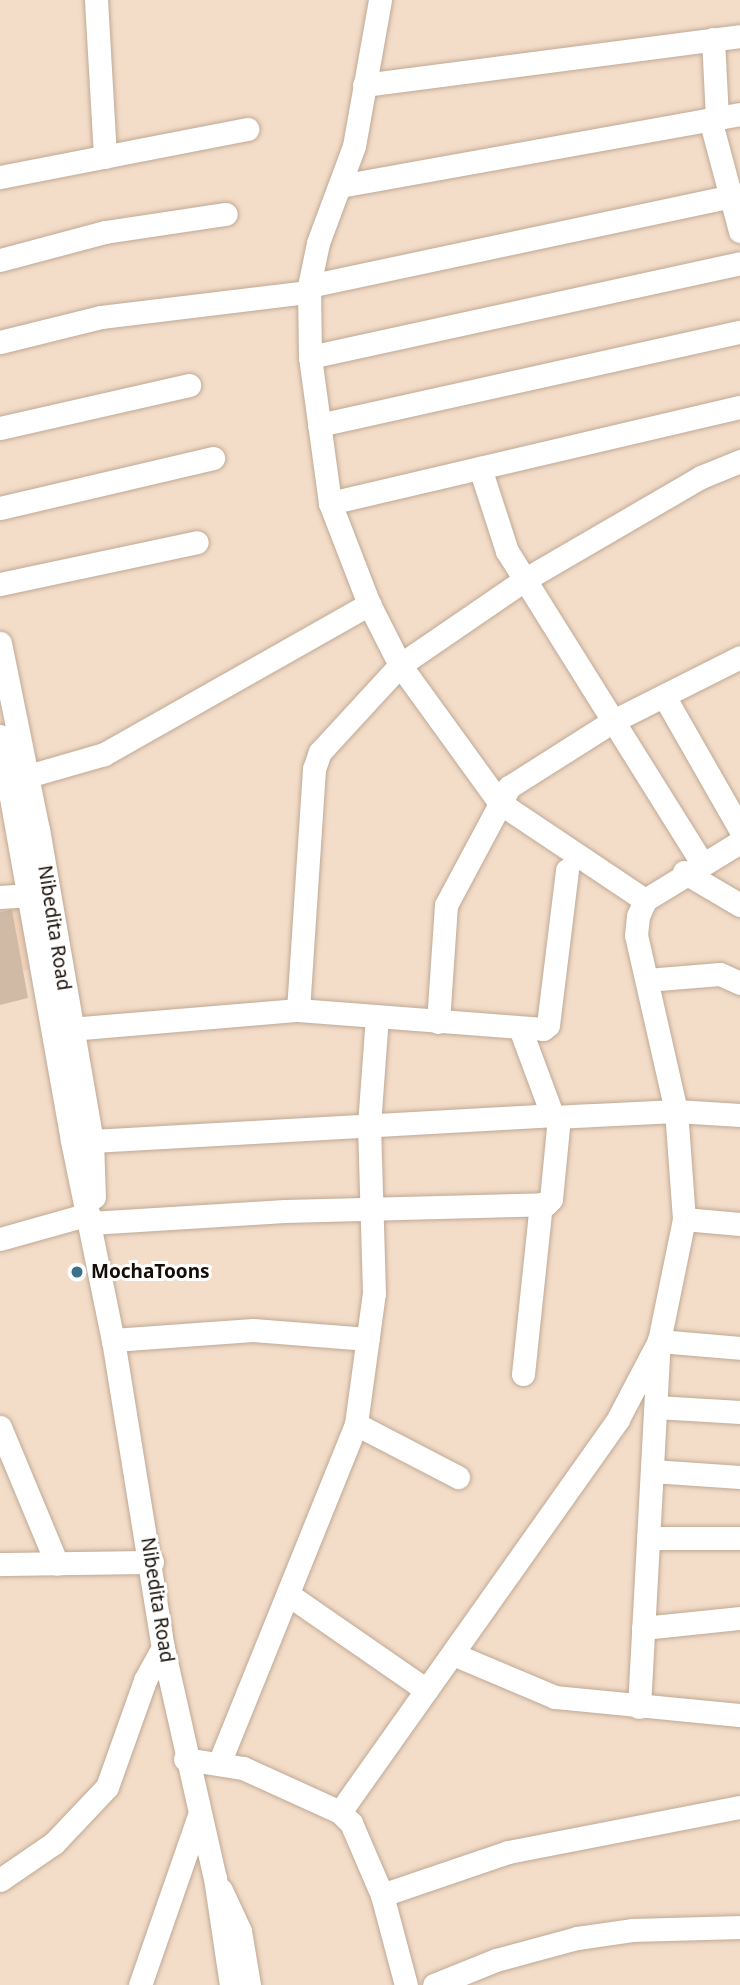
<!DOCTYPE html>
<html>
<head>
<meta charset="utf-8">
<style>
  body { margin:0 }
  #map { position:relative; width:740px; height:1985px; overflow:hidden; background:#f3dcc8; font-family:"Noto Sans",sans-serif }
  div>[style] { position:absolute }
  .built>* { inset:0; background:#f0d2b9 }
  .building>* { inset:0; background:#d0baa6 }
  .roads { filter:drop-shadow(0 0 2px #bfa995) drop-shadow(0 0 2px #bfa995) }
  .minor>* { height:23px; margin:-11.5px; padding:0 11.5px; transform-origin:11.5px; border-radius:11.5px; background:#fff }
  .dots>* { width:19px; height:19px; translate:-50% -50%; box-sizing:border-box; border:4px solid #fff; border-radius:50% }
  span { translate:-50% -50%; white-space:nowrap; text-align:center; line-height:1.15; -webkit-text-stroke:6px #fff; paint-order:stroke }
  .street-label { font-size:19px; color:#150d07 }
  .poi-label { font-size:19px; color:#150d07; font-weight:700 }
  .left { translate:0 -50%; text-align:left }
</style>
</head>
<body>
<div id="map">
  <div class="built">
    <div style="clip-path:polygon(18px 901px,34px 969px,0 975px,0 902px)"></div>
  </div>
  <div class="building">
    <div style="clip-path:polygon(12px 910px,28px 998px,0 1005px,0 912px)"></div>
  </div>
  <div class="roads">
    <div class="minor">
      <div style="left:96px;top:0;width:157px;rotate:86.7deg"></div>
      <div style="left:380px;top:0;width:148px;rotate:100.1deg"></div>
      <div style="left:354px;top:146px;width:103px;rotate:110.4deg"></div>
      <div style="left:318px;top:243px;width:44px;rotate:101.8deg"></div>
      <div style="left:309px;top:286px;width:71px;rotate:89.2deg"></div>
      <div style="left:310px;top:357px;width:147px;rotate:82.2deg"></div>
      <div style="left:330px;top:503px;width:108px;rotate:68.9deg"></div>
      <div style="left:369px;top:604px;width:68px;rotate:63.1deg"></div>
      <div style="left:400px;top:665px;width:170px;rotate:54.1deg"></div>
      <div style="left:500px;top:803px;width:174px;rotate:33.8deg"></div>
      <div style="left:713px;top:39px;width:79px;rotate:87.1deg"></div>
      <div style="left:364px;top:85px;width:379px;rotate:-7.4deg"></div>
      <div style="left:710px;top:119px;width:116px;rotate:75deg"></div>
      <div style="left:0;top:177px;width:252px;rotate:-11deg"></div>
      <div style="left:340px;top:186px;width:406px;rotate:-10.2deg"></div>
      <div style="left:0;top:260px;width:109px;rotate:-14.9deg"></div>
      <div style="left:105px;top:232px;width:122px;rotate:-8.5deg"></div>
      <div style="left:309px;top:286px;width:441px;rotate:-12deg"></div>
      <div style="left:0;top:342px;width:104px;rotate:-13.9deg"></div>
      <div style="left:101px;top:317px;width:209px;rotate:-6.9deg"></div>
      <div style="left:310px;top:357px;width:440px;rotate:-12.3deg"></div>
      <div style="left:319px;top:425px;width:431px;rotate:-12.5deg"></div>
      <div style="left:0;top:428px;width:194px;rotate:-12.8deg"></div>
      <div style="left:480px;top:468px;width:87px;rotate:72deg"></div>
      <div style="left:507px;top:551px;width:367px;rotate:58deg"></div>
      <div style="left:330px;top:503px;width:421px;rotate:-13.2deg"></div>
      <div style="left:0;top:508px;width:219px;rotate:-13.2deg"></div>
      <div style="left:0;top:584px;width:201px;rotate:-12deg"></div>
      <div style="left:0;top:643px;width:190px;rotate:78.5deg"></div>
      <div style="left:38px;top:829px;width:317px;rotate:80.2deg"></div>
      <div style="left:92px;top:1141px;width:56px;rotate:88deg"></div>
      <div style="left:664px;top:696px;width:153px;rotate:60.3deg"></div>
      <div style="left:0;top:736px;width:411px;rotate:79.9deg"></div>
      <div style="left:72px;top:1141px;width:203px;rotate:78.4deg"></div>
      <div style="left:113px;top:1340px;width:312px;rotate:80.8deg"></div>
      <div style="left:163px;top:1648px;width:236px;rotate:77.3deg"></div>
      <div style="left:215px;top:1878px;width:108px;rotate:81.5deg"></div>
      <div style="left:28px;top:776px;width:79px;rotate:-16.1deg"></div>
      <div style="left:104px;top:754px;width:305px;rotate:-29.5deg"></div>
      <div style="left:684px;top:872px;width:65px;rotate:30.5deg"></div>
      <div style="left:0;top:897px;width:30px;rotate:-4deg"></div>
      <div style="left:647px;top:980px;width:73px;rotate:-4.7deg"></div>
      <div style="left:720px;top:974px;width:22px;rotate:24deg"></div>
      <div style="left:298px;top:1010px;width:242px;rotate:-86.2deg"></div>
      <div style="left:314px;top:769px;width:18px;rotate:-71deg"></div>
      <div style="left:320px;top:752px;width:118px;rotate:-47.4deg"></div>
      <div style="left:400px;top:665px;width:150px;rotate:-34.4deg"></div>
      <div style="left:524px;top:580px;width:205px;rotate:-30.2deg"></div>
      <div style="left:701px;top:477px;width:42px;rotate:-22.3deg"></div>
      <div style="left:438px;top:1022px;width:117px;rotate:-86.1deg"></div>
      <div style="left:446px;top:905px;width:134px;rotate:-61.9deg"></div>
      <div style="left:509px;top:787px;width:123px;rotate:-32.4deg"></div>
      <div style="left:613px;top:721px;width:142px;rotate:-26.7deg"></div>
      <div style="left:70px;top:1029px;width:229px;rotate:-4.8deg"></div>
      <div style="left:298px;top:1010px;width:246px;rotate:4.4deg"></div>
      <div style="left:543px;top:1029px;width:6px;rotate:-39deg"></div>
      <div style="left:548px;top:1025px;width:156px;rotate:-83deg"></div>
      <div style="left:521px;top:1031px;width:92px;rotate:69.6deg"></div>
      <div style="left:553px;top:1117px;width:123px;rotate:-2.8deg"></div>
      <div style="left:676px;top:1111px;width:64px;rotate:3.6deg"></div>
      <div style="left:92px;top:1141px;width:460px;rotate:-3.2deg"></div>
      <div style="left:684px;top:1219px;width:56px;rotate:5.1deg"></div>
      <div style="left:90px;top:1223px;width:195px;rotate:-3.5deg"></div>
      <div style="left:285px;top:1211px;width:261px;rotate:-1.5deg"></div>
      <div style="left:546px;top:1204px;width:7px;rotate:-45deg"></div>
      <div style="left:551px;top:1199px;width:81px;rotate:-84.4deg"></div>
      <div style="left:0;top:1239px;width:92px;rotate:-15.7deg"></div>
      <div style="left:113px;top:1340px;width:140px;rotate:-4.1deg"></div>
      <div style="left:253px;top:1330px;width:115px;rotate:4.5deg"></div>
      <div style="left:523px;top:1374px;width:171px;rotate:-84deg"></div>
      <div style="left:656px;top:1407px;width:84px;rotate:3.4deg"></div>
      <div style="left:356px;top:1424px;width:115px;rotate:27.5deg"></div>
      <div style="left:0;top:1427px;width:148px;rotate:67.4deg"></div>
      <div style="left:652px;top:1471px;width:88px;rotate:3.9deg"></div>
      <div style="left:648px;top:1538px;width:92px"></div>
      <div style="left:0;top:1564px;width:152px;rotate:-0.8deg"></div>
      <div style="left:289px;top:1595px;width:167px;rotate:34.7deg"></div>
      <div style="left:643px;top:1628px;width:98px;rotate:-5.9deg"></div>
      <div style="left:453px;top:1654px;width:111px;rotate:22.9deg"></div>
      <div style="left:555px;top:1697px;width:186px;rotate:5.6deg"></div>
      <div style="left:639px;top:1707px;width:367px;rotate:-86.9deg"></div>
      <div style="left:659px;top:1341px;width:81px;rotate:4.9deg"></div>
      <div style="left:185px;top:1759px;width:59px;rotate:8.8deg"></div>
      <div style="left:243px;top:1768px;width:107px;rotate:24.4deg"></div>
      <div style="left:340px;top:1812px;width:16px;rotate:45deg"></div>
      <div style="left:351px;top:1823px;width:78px;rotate:66.7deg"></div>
      <div style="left:382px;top:1895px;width:93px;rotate:75.1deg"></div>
      <div style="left:220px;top:1761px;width:363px;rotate:-68deg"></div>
      <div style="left:356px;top:1424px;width:132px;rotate:-82.2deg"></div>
      <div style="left:374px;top:1293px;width:168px;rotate:-91.7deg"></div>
      <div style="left:369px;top:1125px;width:108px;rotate:-85.8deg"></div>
      <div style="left:340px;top:1812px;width:481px;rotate:-54.7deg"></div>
      <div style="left:618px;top:1419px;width:88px;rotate:-62.3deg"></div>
      <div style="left:659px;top:1341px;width:125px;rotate:-78.4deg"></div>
      <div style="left:684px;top:1219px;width:108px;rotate:-94.2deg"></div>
      <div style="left:676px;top:1111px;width:180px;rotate:-102.8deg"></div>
      <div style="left:636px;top:935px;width:19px;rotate:-84deg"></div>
      <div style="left:638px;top:916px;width:17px;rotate:-66deg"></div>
      <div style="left:645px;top:900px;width:111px;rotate:-31.4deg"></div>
      <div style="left:0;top:1880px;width:65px;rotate:-34.4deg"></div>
      <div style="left:54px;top:1843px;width:77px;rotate:-46.6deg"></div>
      <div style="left:107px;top:1787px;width:114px;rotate:-70.4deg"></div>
      <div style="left:145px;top:1680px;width:37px;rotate:-61deg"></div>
      <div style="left:221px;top:1890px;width:45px;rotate:65.1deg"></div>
      <div style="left:240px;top:1931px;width:55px;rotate:80.5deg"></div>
      <div style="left:382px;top:1895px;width:133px;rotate:-18.8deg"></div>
      <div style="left:508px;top:1852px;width:236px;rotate:-11deg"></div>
      <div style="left:140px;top:1985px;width:179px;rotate:-70.8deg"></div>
      <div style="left:434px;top:1985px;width:67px;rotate:-22deg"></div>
      <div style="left:496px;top:1960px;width:84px;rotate:-15.2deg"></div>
      <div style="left:577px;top:1938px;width:57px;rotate:-8.1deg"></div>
      <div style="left:633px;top:1930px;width:107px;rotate:-1.6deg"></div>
    </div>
  </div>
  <div class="dots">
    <div style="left:77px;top:1272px;background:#39708a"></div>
  </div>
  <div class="street-label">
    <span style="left:54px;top:928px;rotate:81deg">Nibedita Road</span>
    <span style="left:157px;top:1600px;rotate:81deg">Nibedita Road</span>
  </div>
  <div class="poi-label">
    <span class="left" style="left:91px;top:1272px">MochaToons</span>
  </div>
</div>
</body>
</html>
